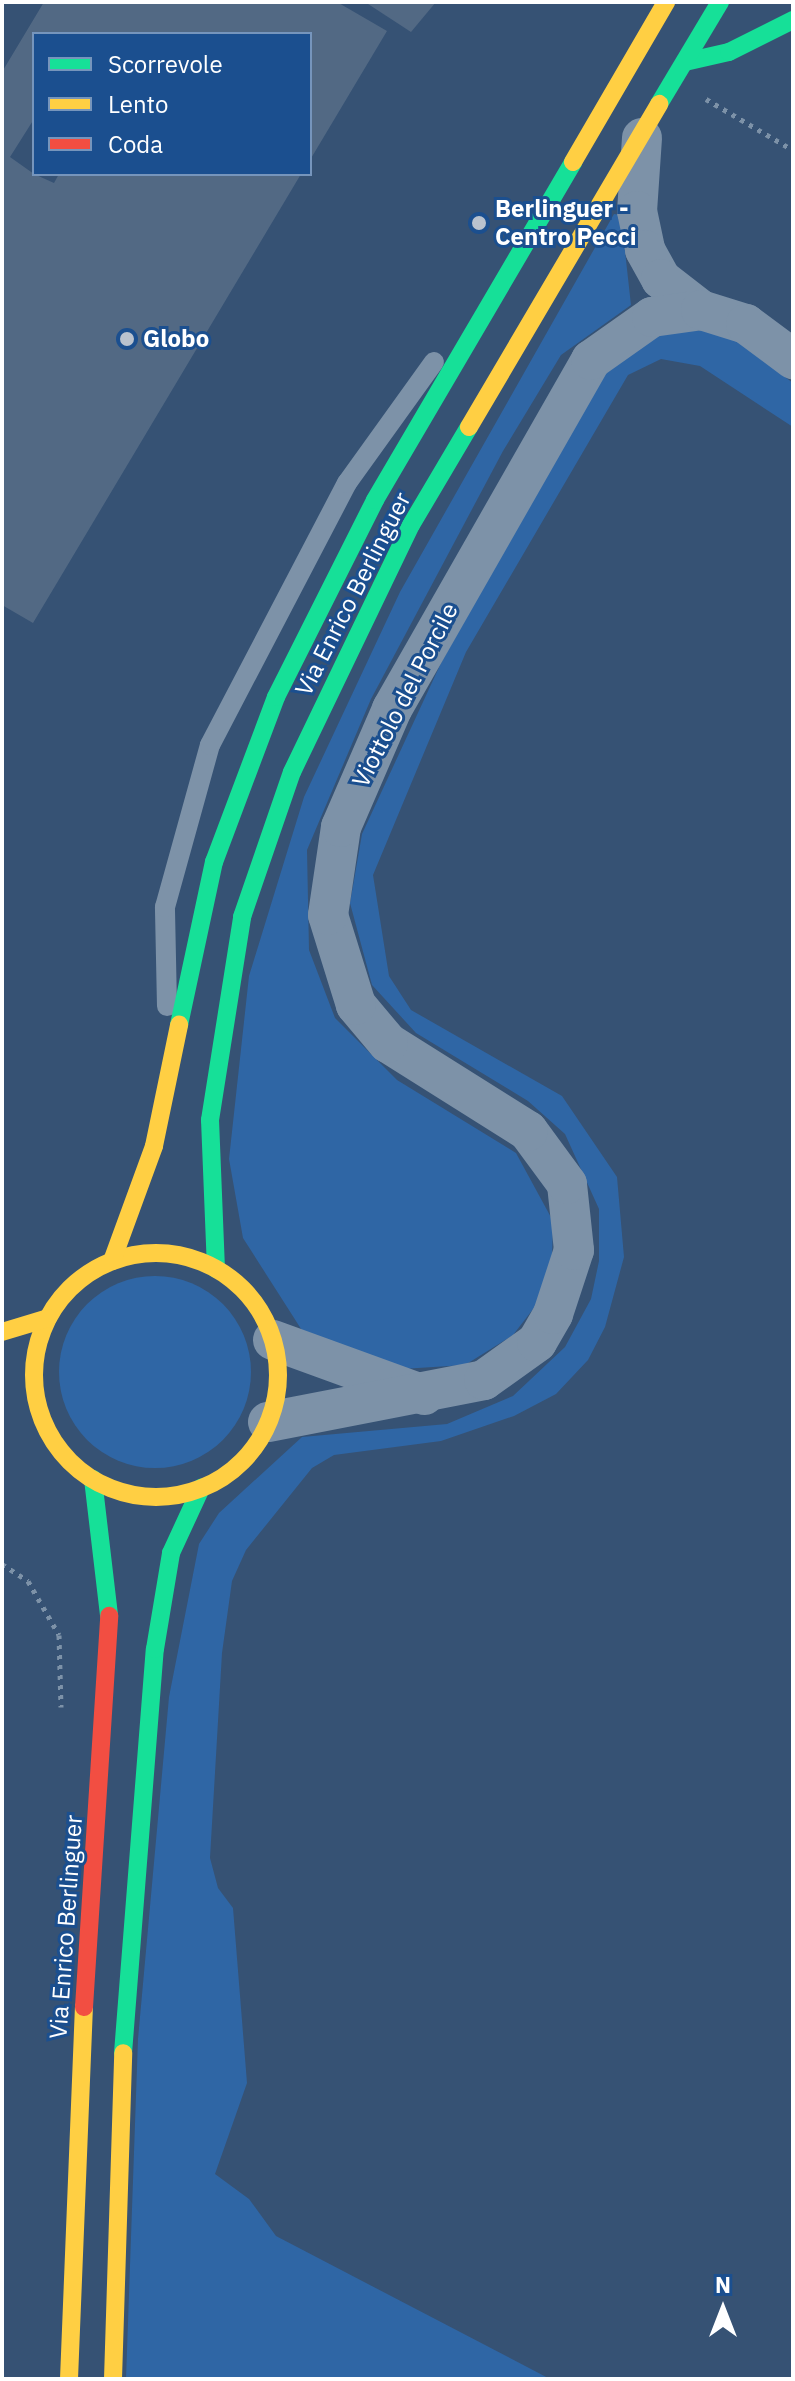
<!DOCTYPE html>
<html>
<head>
<meta charset="utf-8">
<style>
  body { margin:0 }
  #map { position:relative; width:795px; height:2381px; overflow:hidden; background:#365274; font-family:"IBM Plex Sans",sans-serif }
  div>[style] { position:absolute }
  .green>* { inset:0; background:#2f66a5 }
  .round { border-radius:50% }
  .building>* { inset:0; background:#526984 }
  .path>* { height:5px; margin-top:-2.5px; transform-origin:0; background:repeating-linear-gradient(90deg,#7d92a8 0 4px,transparent 0 10px) }
  .lane>* { height:20px; margin:-10px; padding:0 10px; transform-origin:10px; border-radius:10px; background:#7d92a8 }
  .street>* { height:40px; margin:-20px; padding:0 20px; transform-origin:20px; border-radius:20px; background:#7d92a8 }
  .fast>* { height:18px; margin:-9px; padding:0 9px; transform-origin:9px; border-radius:9px; background:#16e098 }
  .slow>* { height:18px; margin:-9px; padding:0 9px; transform-origin:9px; border-radius:9px; background:#ffcf43 }
  .slow>.ring { margin:-9px; padding:0; box-sizing:content-box; background:none; border:18px solid #ffcf43; border-radius:50% }
  .jam>* { height:18px; margin:-9px; padding:0 9px; transform-origin:9px; border-radius:9px; background:#f24e42 }
  .dots>* { width:22px; height:22px; translate:-50% -50%; box-sizing:border-box; border:4px solid #1b4f8f; border-radius:50% }
  span { translate:-50% -50%; white-space:nowrap; text-align:center; line-height:1.15; -webkit-text-stroke:6px #1b4f8f; paint-order:stroke }
  .poi-label { font-size:24px; color:#fff; font-weight:700 }
  .left { translate:0 -50%; text-align:left }
  .street-label { font-size:24px; color:#fff }
  .frame { position:absolute; inset:0; border:4px solid #fff; pointer-events:none }
  .legend { position:absolute; left:32px; top:32px; width:280px; height:144px; box-sizing:border-box; background:#1b4f8f; border:2px solid #7695bc; margin:0; padding:10px 14px; list-style:none; font-size:24px; color:#fff }
  .legend li { display:flex; align-items:center; gap:16px; height:40px }
  .legend b { width:40px; border:2px solid #7695bc }
  .north { position:absolute; left:683px; top:2269px; width:80px; height:80px; -webkit-text-stroke:6px #1b4f8f; paint-order:stroke; rotate:0deg; font-size:22px; font-weight:700; line-height:32px; text-align:center; color:#fff }
  .north::after { content:''; display:block; margin:auto; width:28px; height:36px; background:#fff; clip-path:polygon(50% 0,100% 100%,50% 72%,0 100%) }
</style>
</head>
<body>
<div id="map">
  <div class="green">
    <div style="clip-path:polygon(614px 214px,621px 215px,631px 305px,561px 355px,503px 451px,371px 699px,307px 850px,309px 950px,335px 1018px,397px 1080px,516px 1153px,553px 1221px,552px 1260px,537px 1304px,513px 1335px,465px 1365px,402px 1369px,303px 1332px,243px 1238px,229px 1159px,249px 976px,304px 797px,400px 592px)"></div>
    <div style="clip-path:polygon(707px 330px,730px 336px,793px 383px,793px 427px,700px 366px,661px 359px,628px 375px,466px 652px,373px 875px,389px 976px,411px 1010px,562px 1096px,617px 1177px,624px 1257px,605px 1327px,588px 1360px,556px 1394px,514px 1416px,441px 1441px,334px 1455px,312px 1468px,246px 1550px,232px 1581px,222px 1653px,210px 1858px,218px 1888px,233px 1908px,247px 2083px,215px 2174px,249px 2199px,276px 2236px,550px 2379px,126px 2379px,138px 2039px,169px 1697px,199px 1544px,219px 1513px,302px 1437px,447px 1424px,513px 1396px,565px 1347px,591px 1299px,599px 1261px,599px 1209px,565px 1134px,528px 1101px,416px 1033px,372px 985px,350px 903px,362px 834px,441px 663px,610px 360px,663px 331px)"></div>
    <div class="round" style="left:59px;top:1276px;width:192px;height:192px"></div>
  </div>
  <div class="building">
    <div style="clip-path:polygon(44px 2px,337px 2px,387px 31px,310px 160px,310px 34px,34px 34px,34px 119px,10px 157px,34px 174px,54px 183px,59px 174px,301px 174px,33px 623px,2px 605px,2px 72px)"></div>
    <div style="clip-path:polygon(365px 2px,436px 2px,411px 32px)"></div>
  </div>
  <div class="path">
    <div style="left:706px;top:99px;width:101px;rotate:30.4deg"></div>
    <div style="left:2px;top:1564px;width:31px;rotate:33deg"></div>
    <div style="left:28px;top:1581px;width:62px;rotate:60.1deg"></div>
    <div style="left:59px;top:1635px;width:72px;rotate:88.4deg"></div>
  </div>
  <div class="lane">
    <div style="left:167px;top:1006px;width:99px;rotate:-91.2deg"></div>
    <div style="left:165px;top:907px;width:168px;rotate:-74.5deg"></div>
    <div style="left:210px;top:745px;width:296px;rotate:-62.4deg"></div>
    <div style="left:347px;top:483px;width:149px;rotate:-54.3deg"></div>
  </div>
  <div class="street">
    <div style="left:642px;top:138px;width:73px;rotate:93.9deg"></div>
    <div style="left:637px;top:211px;width:40px;rotate:78deg"></div>
    <div style="left:645px;top:250px;width:33px;rotate:61deg"></div>
    <div style="left:661px;top:279px;width:51px;rotate:37.8deg"></div>
    <div style="left:273px;top:1340px;width:161px;rotate:20deg"></div>
    <div style="left:268px;top:1422px;width:220px;rotate:-11deg"></div>
    <div style="left:484px;top:1380px;width:65px;rotate:-35.6deg"></div>
    <div style="left:537px;top:1342px;width:32px;rotate:-60deg"></div>
    <div style="left:553px;top:1314px;width:67px;rotate:-71.8deg"></div>
    <div style="left:574px;top:1250px;width:66px;rotate:-96.1deg"></div>
    <div style="left:567px;top:1184px;width:66px;rotate:-126.3deg"></div>
    <div style="left:528px;top:1131px;width:165px;rotate:-147.8deg"></div>
    <div style="left:388px;top:1043px;width:50px;rotate:-130.1deg"></div>
    <div style="left:356px;top:1005px;width:94px;rotate:-107.3deg"></div>
    <div style="left:328px;top:915px;width:89px;rotate:-81.6deg"></div>
    <div style="left:341px;top:827px;width:129px;rotate:-66.6deg"></div>
    <div style="left:392px;top:709px;width:402px;rotate:-60.3deg"></div>
    <div style="left:591px;top:360px;width:75px;rotate:-35.2deg"></div>
    <div style="left:652px;top:317px;width:49px;rotate:-8.1deg"></div>
    <div style="left:701px;top:310px;width:47px;rotate:17.3deg"></div>
    <div style="left:746px;top:324px;width:59px;rotate:36.7deg"></div>
  </div>
  <div class="fast">
    <div style="left:685px;top:62px;width:45px;rotate:-12.8deg"></div>
    <div style="left:729px;top:52px;width:72px;rotate:-26.6deg"></div>
    <div style="left:659px;top:104px;width:119px;rotate:-59.1deg"></div>
    <div style="left:179px;top:1025px;width:167px;rotate:-77.9deg"></div>
    <div style="left:214px;top:862px;width:176px;rotate:-69.4deg"></div>
    <div style="left:276px;top:697px;width:220px;rotate:-63.3deg"></div>
    <div style="left:375px;top:500px;width:392px;rotate:-59.6deg"></div>
    <div style="left:216px;top:1269px;width:149px;rotate:-92.3deg"></div>
    <div style="left:210px;top:1120px;width:206px;rotate:-81deg"></div>
    <div style="left:242px;top:917px;width:153px;rotate:-71deg"></div>
    <div style="left:292px;top:772px;width:274px;rotate:-64.3deg"></div>
    <div style="left:411px;top:525px;width:114px;rotate:-59.4deg"></div>
    <div style="left:93px;top:1479px;width:138px;rotate:83.3deg"></div>
    <div style="left:123px;top:2053px;width:405px;rotate:-85.5deg"></div>
    <div style="left:155px;top:1649px;width:97px;rotate:-80.5deg"></div>
    <div style="left:171px;top:1553px;width:72px;rotate:-65.2deg"></div>
  </div>
  <div class="slow">
    <div style="left:573px;top:162px;width:185px;rotate:-59.8deg"></div>
    <div style="left:469px;top:427px;width:375px;rotate:-59.5deg"></div>
    <div class="ring" style="left:34px;top:1253px;width:226px;height:226px"></div>
    <div style="left:112px;top:1261px;width:122px;rotate:-69.9deg"></div>
    <div style="left:154px;top:1146px;width:124px;rotate:-78.3deg"></div>
    <div style="left:2px;top:1332px;width:48px;rotate:-16.9deg"></div>
    <div style="left:69px;top:2379px;width:372px;rotate:-87.7deg"></div>
    <div style="left:113px;top:2379px;width:326px;rotate:-88.2deg"></div>
  </div>
  <div class="jam">
    <div style="left:84px;top:2007px;width:392px;rotate:-86.3deg"></div>
  </div>
  <div class="dots">
    <div style="left:479px;top:223px;background:#b9c2ce"></div>
    <div style="left:127px;top:339px;background:#b9c2ce"></div>
  </div>
  <div class="poi-label">
    <span class="left" style="left:495px;top:223px">Berlinguer -<br>Centro Pecci</span>
    <span class="left" style="left:143px;top:339px">Globo</span>
  </div>
  <div class="street-label">
    <span style="left:353px;top:594px;rotate:-63deg">Via Enrico Berlinguer</span>
    <span style="left:405px;top:695px;rotate:-63deg">Viottolo del Porcile</span>
    <span style="left:66px;top:1927px;rotate:-86deg">Via Enrico Berlinguer</span>
  </div>
  <div class="frame"></div>
  <ul class="legend">
  <li><b style="height:10px;background:#16e098"></b>Scorrevole</li>
  <li><b style="height:10px;background:#ffcf43"></b>Lento</li>
  <li><b style="height:10px;background:#f24e42"></b>Coda</li>
  </ul>
  <div class="north">N</div>
</div>
</body>
</html>
